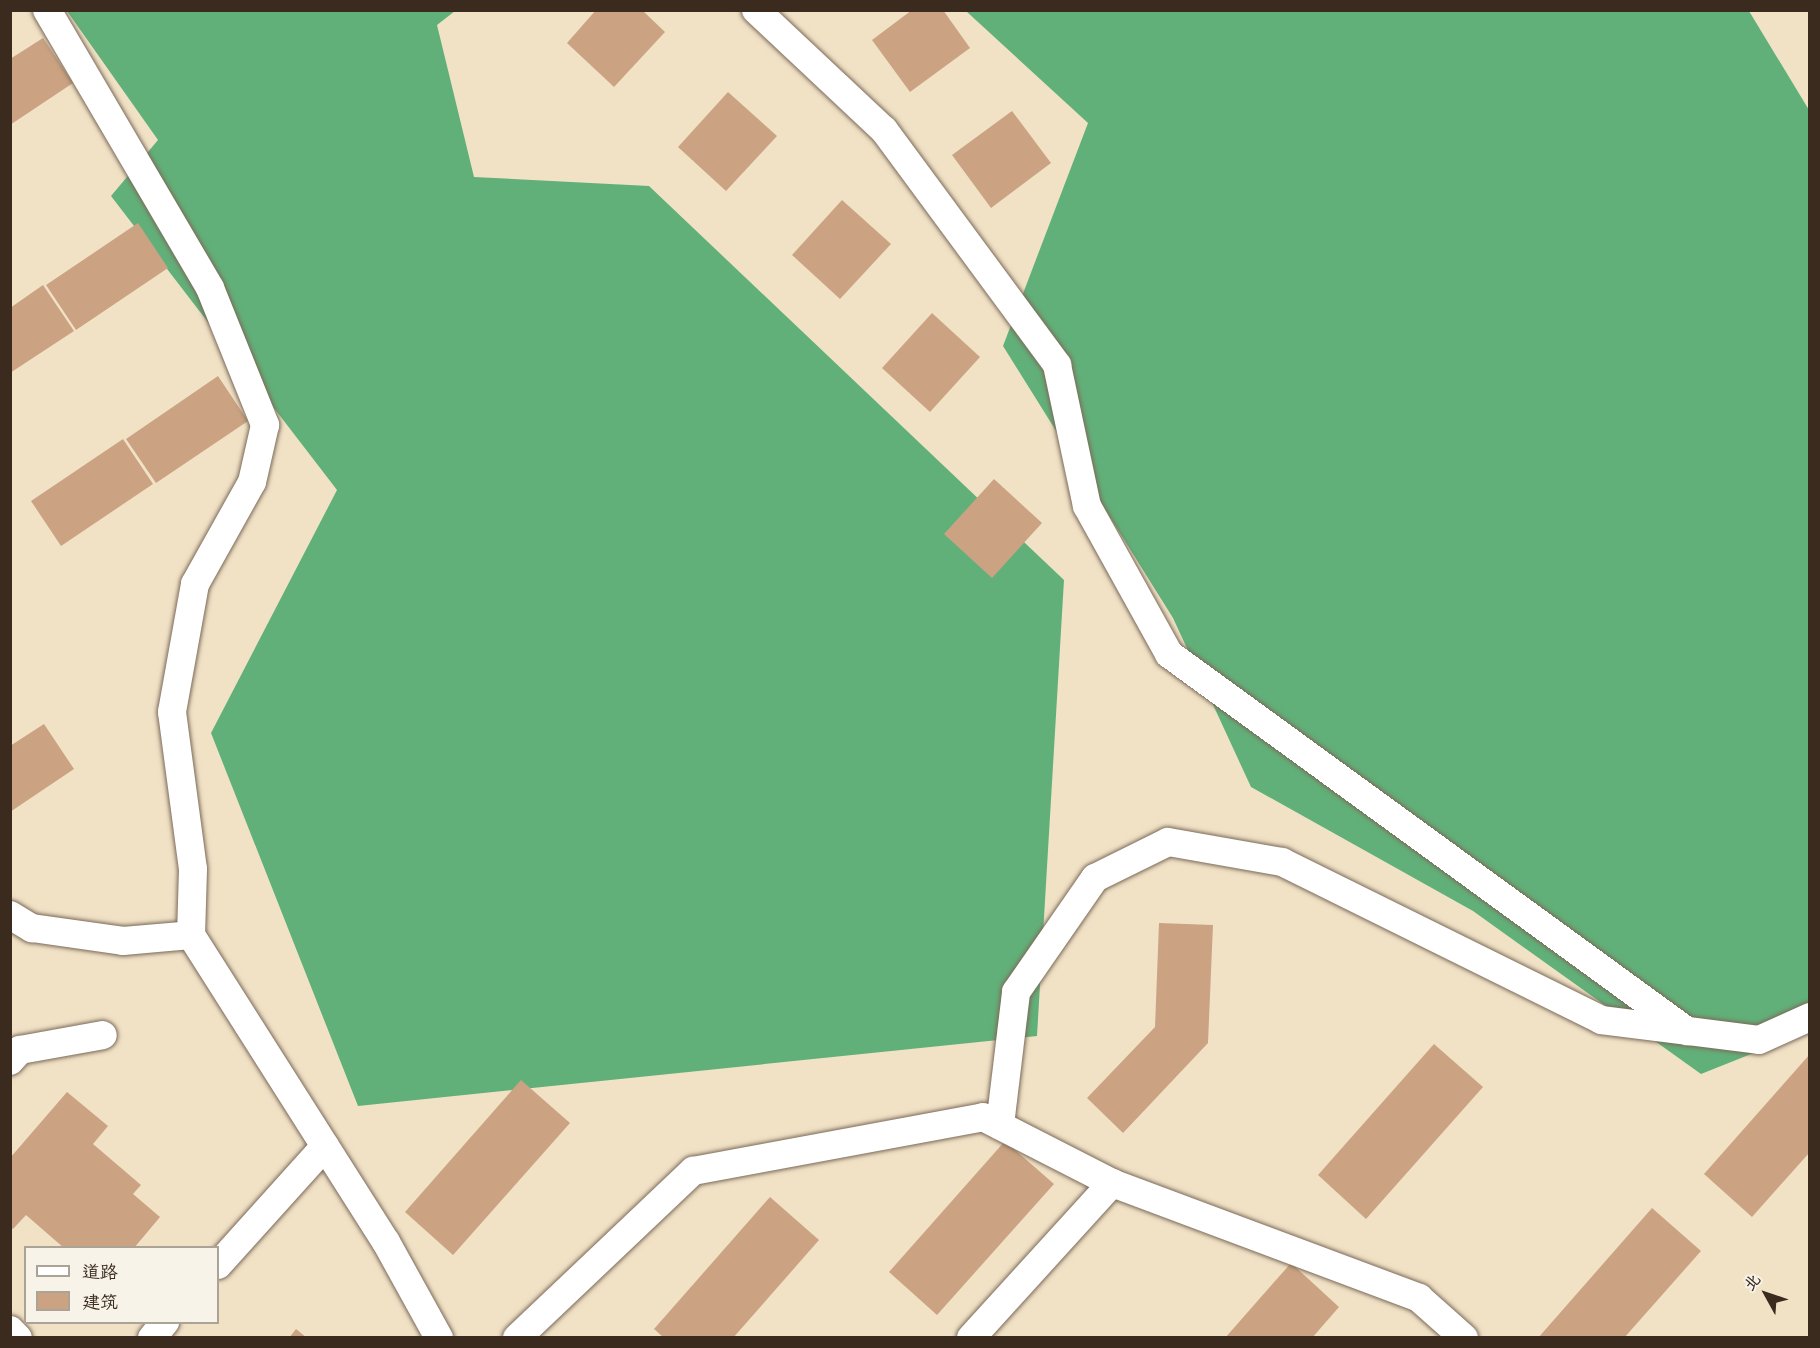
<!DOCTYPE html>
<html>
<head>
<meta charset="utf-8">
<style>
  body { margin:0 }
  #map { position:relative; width:1820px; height:1348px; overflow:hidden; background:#f1e2c6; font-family:Caveat,"LXGW WenKai TC",sans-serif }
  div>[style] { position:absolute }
  .forest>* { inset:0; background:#62b079 }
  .building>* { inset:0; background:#cba382 }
  .roads { filter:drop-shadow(0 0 2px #7b6a59) drop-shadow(0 0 2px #7b6a59) }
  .street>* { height:28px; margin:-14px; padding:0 14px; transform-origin:14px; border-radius:14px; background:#fff }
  span { translate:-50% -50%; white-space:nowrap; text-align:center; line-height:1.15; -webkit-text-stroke:5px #f7f3e8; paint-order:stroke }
  .frame { position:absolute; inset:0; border:12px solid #3b2a1e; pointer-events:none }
  .legend { position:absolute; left:24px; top:1246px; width:195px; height:78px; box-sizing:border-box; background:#f7f3e8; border:2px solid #aca397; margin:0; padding:8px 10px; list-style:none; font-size:18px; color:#3b2a1e }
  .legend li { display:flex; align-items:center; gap:12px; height:30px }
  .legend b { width:30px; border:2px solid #aca397 }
  .north { position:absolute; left:1736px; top:1264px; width:60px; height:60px; -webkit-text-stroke:4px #f7f3e8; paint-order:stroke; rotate:310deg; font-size:16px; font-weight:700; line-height:24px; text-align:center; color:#3b2a1e }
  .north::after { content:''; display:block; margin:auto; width:21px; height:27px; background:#3b2a1e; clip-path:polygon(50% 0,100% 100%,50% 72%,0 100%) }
</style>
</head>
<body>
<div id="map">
  <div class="forest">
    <div style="clip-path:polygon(67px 11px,455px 11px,437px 25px,474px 177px,649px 186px,1064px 580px,1037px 1036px,358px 1106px,211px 733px,337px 490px,111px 196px,158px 140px)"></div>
    <div style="clip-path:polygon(966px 11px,1749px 11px,1809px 110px,1809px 1031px,1701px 1074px,1473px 911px,1251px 787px,1173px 618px,1003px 346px,1088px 123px)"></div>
  </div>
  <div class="building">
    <div style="clip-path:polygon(596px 10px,642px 10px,665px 32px,614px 87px,567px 43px)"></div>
    <div style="clip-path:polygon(912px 10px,943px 10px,970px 48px,910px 92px,872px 40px)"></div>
    <div style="clip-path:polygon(43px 38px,73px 83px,10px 125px,10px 59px)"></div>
    <div style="clip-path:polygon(728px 92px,777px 136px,726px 191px,678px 147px)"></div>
    <div style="clip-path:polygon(1012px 111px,1051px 163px,991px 208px,952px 155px)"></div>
    <div style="clip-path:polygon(842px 200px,891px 244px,840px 299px,792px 255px)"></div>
    <div style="clip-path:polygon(138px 223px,168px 268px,76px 330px,46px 285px)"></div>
    <div style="clip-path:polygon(43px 285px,74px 331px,10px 373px,10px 308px)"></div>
    <div style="clip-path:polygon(932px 313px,980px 357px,930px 412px,882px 368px)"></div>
    <div style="clip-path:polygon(218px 376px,248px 421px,156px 483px,126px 439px)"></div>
    <div style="clip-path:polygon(123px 439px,153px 484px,61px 546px,31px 501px)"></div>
    <div style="clip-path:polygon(994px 479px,1042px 523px,992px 578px,944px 534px)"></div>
    <div style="clip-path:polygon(44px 724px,74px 769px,10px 812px,10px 746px)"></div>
    <div style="clip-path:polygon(1159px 923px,1213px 925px,1208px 1043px,1123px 1133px,1087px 1098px,1155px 1027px)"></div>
    <div style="clip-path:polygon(1434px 1044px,1483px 1087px,1366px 1219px,1318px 1175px)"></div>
    <div style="clip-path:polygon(1810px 1054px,1810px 1152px,1752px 1217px,1704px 1174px)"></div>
    <div style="clip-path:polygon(521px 1080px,570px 1123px,453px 1255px,405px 1212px)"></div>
    <div style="clip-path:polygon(67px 1092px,108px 1126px,93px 1144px,141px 1185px,133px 1194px,160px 1217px,134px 1248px,64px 1248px,26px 1215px,13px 1229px,10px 1227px,10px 1158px)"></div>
    <div style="clip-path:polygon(1005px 1141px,1054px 1184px,937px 1315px,889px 1272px)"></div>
    <div style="clip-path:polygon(770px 1197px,819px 1240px,733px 1338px,664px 1338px,654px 1329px)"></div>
    <div style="clip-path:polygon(1652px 1208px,1701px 1251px,1624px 1338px,1538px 1338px)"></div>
    <div style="clip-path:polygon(1291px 1263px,1339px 1307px,1312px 1338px,1225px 1338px)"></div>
    <div style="clip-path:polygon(296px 1329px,307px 1338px,289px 1338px)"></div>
  </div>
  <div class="roads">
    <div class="street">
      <div style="left:47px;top:10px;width:322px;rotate:59.6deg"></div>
      <div style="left:210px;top:288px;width:148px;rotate:68.1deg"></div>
      <div style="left:265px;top:425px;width:58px;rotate:102.8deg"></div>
      <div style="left:252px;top:482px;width:117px;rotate:119.2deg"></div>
      <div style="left:195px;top:584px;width:130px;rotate:100.2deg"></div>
      <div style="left:172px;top:712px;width:158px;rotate:82.4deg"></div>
      <div style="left:193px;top:869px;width:66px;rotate:91.7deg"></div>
      <div style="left:191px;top:935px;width:364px;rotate:57.6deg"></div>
      <div style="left:386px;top:1242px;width:110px;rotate:61.1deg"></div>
      <div style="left:756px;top:10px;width:175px;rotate:43.2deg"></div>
      <div style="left:884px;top:130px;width:292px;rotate:53.6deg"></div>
      <div style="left:1057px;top:365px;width:144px;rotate:78deg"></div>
      <div style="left:1087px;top:506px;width:169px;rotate:61deg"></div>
      <div style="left:1169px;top:654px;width:641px;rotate:36.05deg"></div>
      <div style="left:10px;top:915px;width:26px;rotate:31deg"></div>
      <div style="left:32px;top:928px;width:92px;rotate:8.1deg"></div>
      <div style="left:123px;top:941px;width:68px;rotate:-5deg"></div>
      <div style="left:10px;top:1061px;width:15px;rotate:-48deg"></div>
      <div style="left:20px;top:1050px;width:84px;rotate:-10.2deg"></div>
      <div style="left:1000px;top:1125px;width:134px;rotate:-83.1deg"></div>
      <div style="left:1016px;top:992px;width:139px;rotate:-55.3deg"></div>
      <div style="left:1095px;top:878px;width:81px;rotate:-26.3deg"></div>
      <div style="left:1168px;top:842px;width:116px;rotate:10deg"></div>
      <div style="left:1282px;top:862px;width:356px;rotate:26.3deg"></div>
      <div style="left:1601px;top:1020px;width:159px;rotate:7.2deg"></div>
      <div style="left:1759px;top:1040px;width:56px;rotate:-24.3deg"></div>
      <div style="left:218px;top:1265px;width:160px;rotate:-48deg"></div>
      <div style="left:10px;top:1330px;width:11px;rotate:45deg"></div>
      <div style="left:152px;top:1338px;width:21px;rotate:-51deg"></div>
      <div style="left:517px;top:1338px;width:243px;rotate:-43.5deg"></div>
      <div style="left:693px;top:1171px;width:295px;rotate:-10.5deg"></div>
      <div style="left:983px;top:1117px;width:145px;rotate:27.1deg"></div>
      <div style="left:1112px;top:1183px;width:328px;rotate:20.5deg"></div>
      <div style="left:1419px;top:1298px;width:60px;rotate:41.6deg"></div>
      <div style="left:971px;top:1338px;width:210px;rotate:-47.7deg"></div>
    </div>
  </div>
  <div class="frame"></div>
  <ul class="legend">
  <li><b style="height:8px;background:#fff"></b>道路</li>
  <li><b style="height:16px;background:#cba382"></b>建筑</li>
  </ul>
  <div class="north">北</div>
</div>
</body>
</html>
